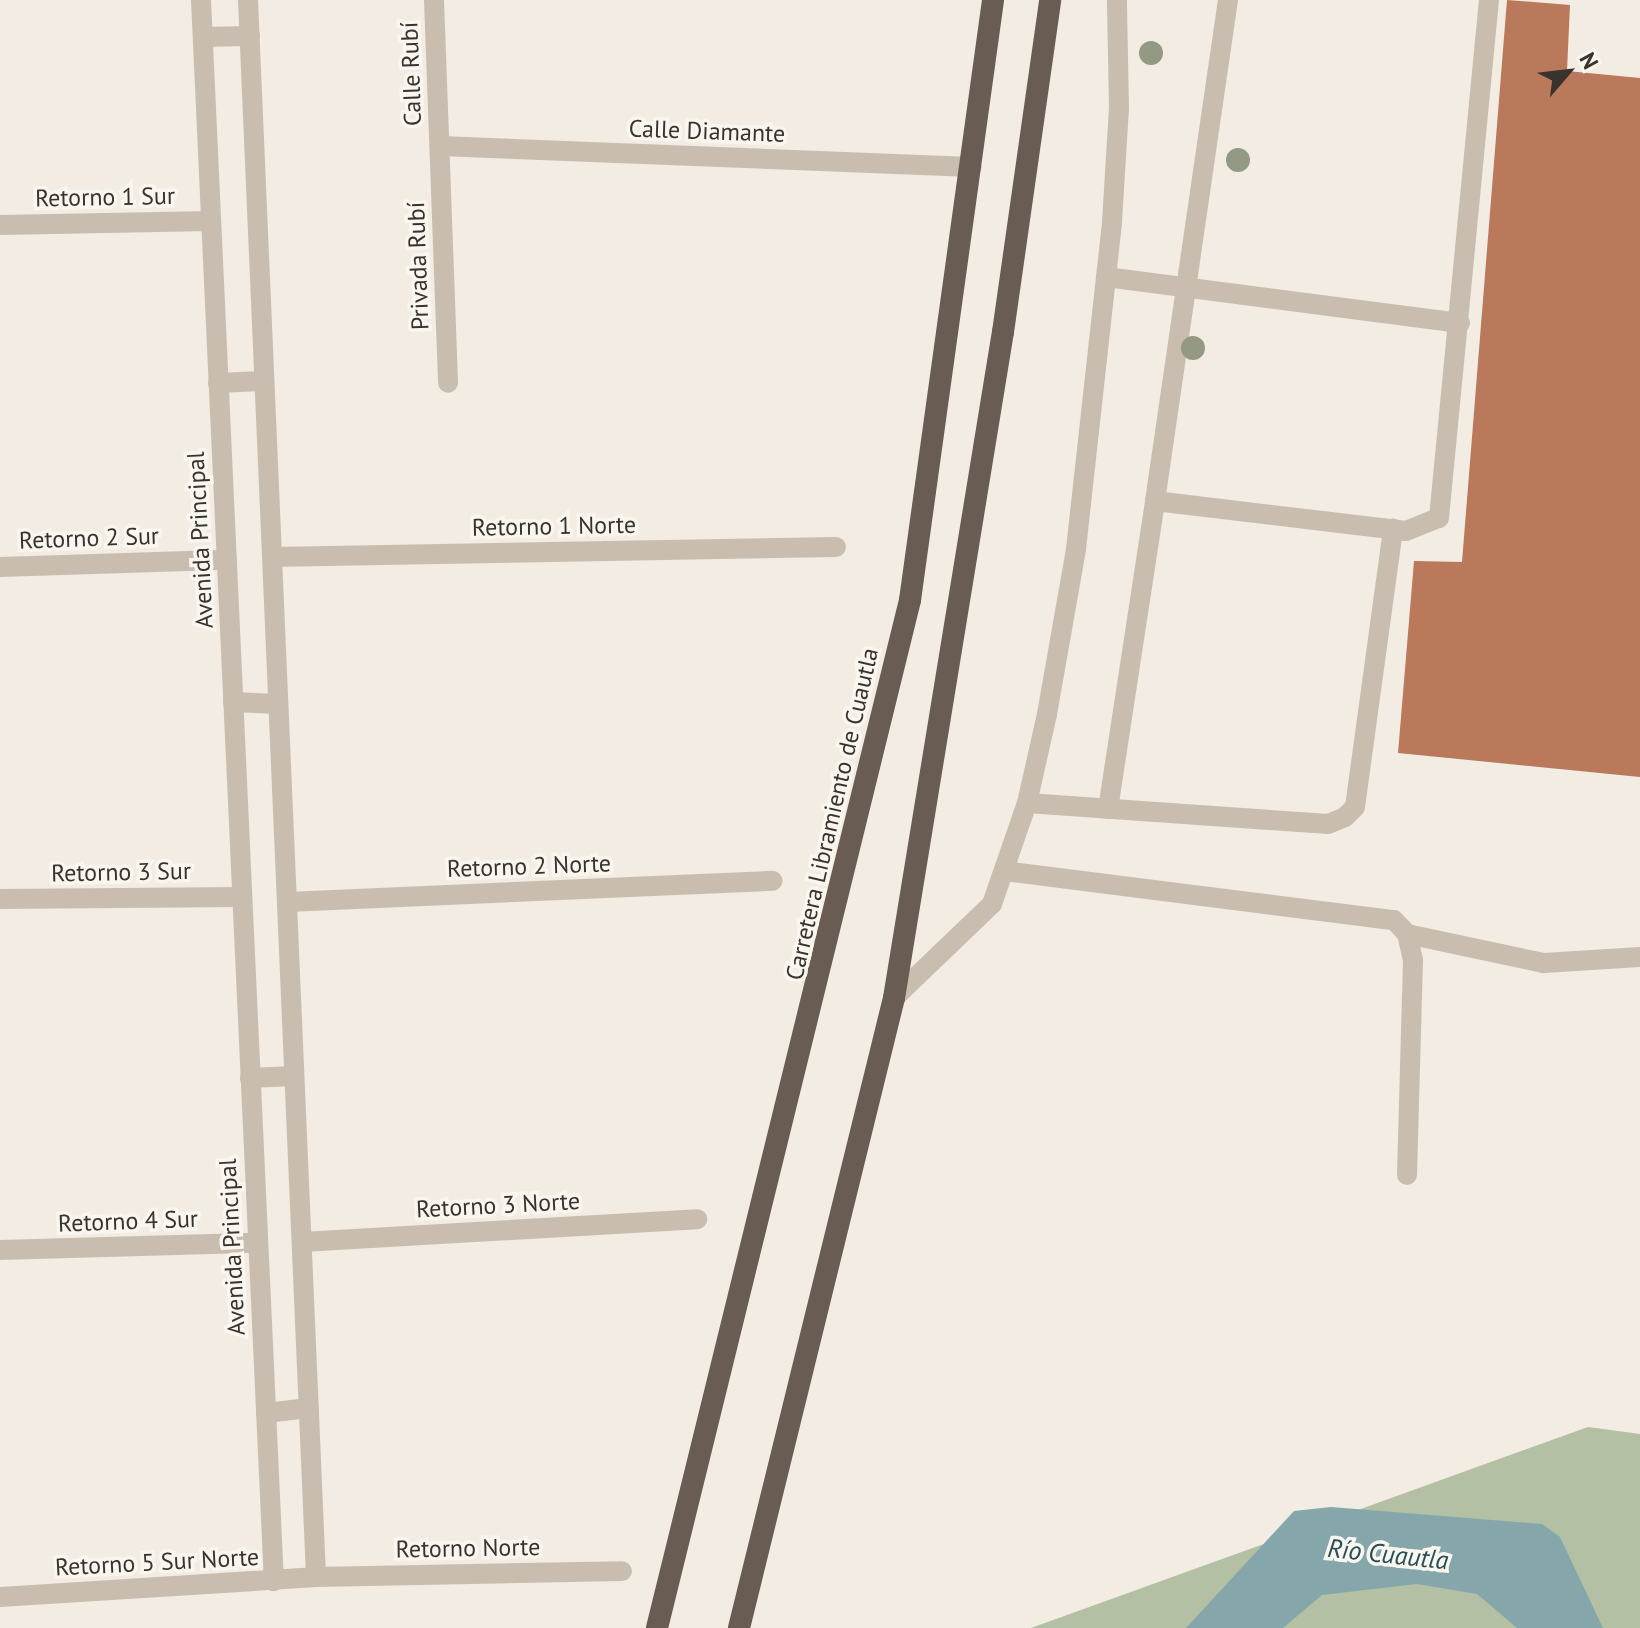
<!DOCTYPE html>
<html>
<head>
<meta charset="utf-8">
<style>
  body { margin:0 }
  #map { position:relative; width:1640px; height:1628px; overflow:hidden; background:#f2ece3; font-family:"PT Sans",sans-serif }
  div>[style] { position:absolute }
  .green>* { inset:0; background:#b4c0a4 }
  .water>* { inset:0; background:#85a7ac }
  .building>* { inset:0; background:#b9795a }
  .service>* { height:20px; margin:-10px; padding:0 10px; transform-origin:10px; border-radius:10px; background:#c9bdb0 }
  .minor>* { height:20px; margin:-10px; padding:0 10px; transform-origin:10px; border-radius:10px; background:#c9bdb0 }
  .trunk>* { height:22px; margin:-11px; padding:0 11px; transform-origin:11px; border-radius:11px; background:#695c52 }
  .trees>* { width:24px; height:24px; margin:-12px; border-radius:50%; background:#939982 }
  span { translate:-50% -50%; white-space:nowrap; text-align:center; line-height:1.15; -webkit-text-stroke:7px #f9f6ef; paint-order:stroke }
  .street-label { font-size:24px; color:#39322d }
  .water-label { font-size:26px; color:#264f56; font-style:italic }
  .north { position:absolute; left:1528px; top:32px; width:80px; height:80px; -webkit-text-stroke:6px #f9f6ef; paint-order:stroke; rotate:62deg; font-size:22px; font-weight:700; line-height:32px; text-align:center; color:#39322d }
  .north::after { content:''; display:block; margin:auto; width:28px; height:36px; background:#39322d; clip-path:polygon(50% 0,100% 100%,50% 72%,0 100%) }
</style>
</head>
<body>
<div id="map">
  <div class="green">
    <div style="clip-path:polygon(1588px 1427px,1640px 1434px,1640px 1628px,1031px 1628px)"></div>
  </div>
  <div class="water">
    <div style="clip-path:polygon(1331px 1507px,1542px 1524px,1560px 1537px,1603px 1628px,1517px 1628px,1477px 1594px,1417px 1584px,1322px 1595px,1283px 1628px,1186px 1628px,1294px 1511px)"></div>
  </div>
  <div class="building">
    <div style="clip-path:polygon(1507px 0,1570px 5px,1567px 71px,1640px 78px,1640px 777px,1398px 753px,1414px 561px,1462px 562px)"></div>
  </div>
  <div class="service">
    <div style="left:1106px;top:277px;width:357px;rotate:7.4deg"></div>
    <div style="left:1155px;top:501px;width:506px;rotate:-81.71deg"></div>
    <div style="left:1027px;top:803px;width:302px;rotate:4deg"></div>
    <div style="left:1328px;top:824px;width:18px;rotate:-22deg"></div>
    <div style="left:1345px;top:817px;width:14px;rotate:-45deg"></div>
    <div style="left:1355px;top:807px;width:281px;rotate:-82.2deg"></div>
    <div style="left:1108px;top:809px;width:312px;rotate:-81.3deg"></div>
    <div style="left:1155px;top:501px;width:253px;rotate:6.8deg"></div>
    <div style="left:1406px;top:531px;width:35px;rotate:-22deg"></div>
    <div style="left:1439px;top:518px;width:520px;rotate:-84.49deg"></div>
    <div style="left:1004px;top:871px;width:393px;rotate:7.2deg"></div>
    <div style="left:1394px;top:920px;width:19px;rotate:47deg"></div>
    <div style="left:1407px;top:934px;width:27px;rotate:77deg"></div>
    <div style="left:1413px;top:960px;width:215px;rotate:91.6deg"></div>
    <div style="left:1407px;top:934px;width:140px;rotate:12deg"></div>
    <div style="left:1544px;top:963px;width:96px;rotate:-3.6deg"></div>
    <div style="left:894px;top:998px;width:136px;rotate:-43.8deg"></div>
    <div style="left:992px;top:904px;width:107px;rotate:-70.9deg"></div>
    <div style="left:1027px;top:803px;width:91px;rotate:-77.3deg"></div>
    <div style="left:1047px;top:714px;width:168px;rotate:-80deg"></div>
    <div style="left:1076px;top:549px;width:329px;rotate:-83.7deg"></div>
    <div style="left:1112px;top:222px;width:113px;rotate:-86.5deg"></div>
    <div style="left:1119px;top:109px;width:109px;rotate:-91.1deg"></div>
  </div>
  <div class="minor">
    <div style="left:201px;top:0;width:1583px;rotate:87.36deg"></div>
    <div style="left:248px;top:0;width:1578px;rotate:87.53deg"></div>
    <div style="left:434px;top:0;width:383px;rotate:87.9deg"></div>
    <div style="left:203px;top:37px;width:47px;rotate:-1.2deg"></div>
    <div style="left:440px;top:146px;width:532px;rotate:2.26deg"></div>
    <div style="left:0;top:225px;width:211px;rotate:-1.1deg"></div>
    <div style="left:218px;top:383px;width:46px;rotate:-2.5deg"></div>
    <div style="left:272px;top:557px;width:564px;rotate:-1.02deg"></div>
    <div style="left:0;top:567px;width:227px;rotate:-1.8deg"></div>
    <div style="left:233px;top:702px;width:45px;rotate:2.5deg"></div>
    <div style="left:0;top:899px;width:242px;rotate:-0.5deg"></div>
    <div style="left:287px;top:902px;width:486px;rotate:-2.5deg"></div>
    <div style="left:250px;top:1078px;width:44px;rotate:-2.6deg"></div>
    <div style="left:302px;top:1242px;width:396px;rotate:-3.3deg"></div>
    <div style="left:0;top:1250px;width:258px;rotate:-1.6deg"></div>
    <div style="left:266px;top:1413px;width:43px;rotate:-6.6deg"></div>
    <div style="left:0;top:1597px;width:317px;rotate:-3.6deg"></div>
    <div style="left:316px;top:1577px;width:306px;rotate:-1.1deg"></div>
  </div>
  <div class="trunk">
    <div style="left:657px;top:1628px;width:1059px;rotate:-76.17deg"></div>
    <div style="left:910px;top:600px;width:606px;rotate:-82.12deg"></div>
    <div style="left:739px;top:1628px;width:649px;rotate:-76.18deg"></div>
    <div style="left:894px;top:998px;width:675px;rotate:-80.71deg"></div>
    <div style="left:1003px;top:332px;width:335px;rotate:-81.9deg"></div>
  </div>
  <div class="trees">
    <div style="left:1151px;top:53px"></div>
    <div style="left:1238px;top:160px"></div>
    <div style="left:1193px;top:348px"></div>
  </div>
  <div class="street-label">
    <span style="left:411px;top:74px;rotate:-92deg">Calle Rubí</span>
    <span style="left:707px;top:131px;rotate:2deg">Calle Diamante</span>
    <span style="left:105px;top:197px;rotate:-1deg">Retorno 1 Sur</span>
    <span style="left:418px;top:266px;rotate:-92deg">Privada Rubí</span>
    <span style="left:554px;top:526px;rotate:-1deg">Retorno 1 Norte</span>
    <span style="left:89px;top:538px;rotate:-2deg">Retorno 2 Sur</span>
    <span style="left:200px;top:540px;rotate:-93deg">Avenida Principal</span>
    <span style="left:832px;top:814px;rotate:-77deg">Carretera Libramiento de Cuautla</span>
    <span style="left:529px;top:866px;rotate:-2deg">Retorno 2 Norte</span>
    <span style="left:121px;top:872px;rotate:-1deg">Retorno 3 Sur</span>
    <span style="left:498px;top:1205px;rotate:-3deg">Retorno 3 Norte</span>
    <span style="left:128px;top:1221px;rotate:-2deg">Retorno 4 Sur</span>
    <span style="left:232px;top:1247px;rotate:-93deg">Avenida Principal</span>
    <span style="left:468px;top:1548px;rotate:-1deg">Retorno Norte</span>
    <span style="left:157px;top:1562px;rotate:-3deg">Retorno 5 Sur Norte</span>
  </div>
  <div class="water-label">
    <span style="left:1388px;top:1554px;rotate:6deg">Río Cuautla</span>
  </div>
  <div class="north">N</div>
</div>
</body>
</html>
